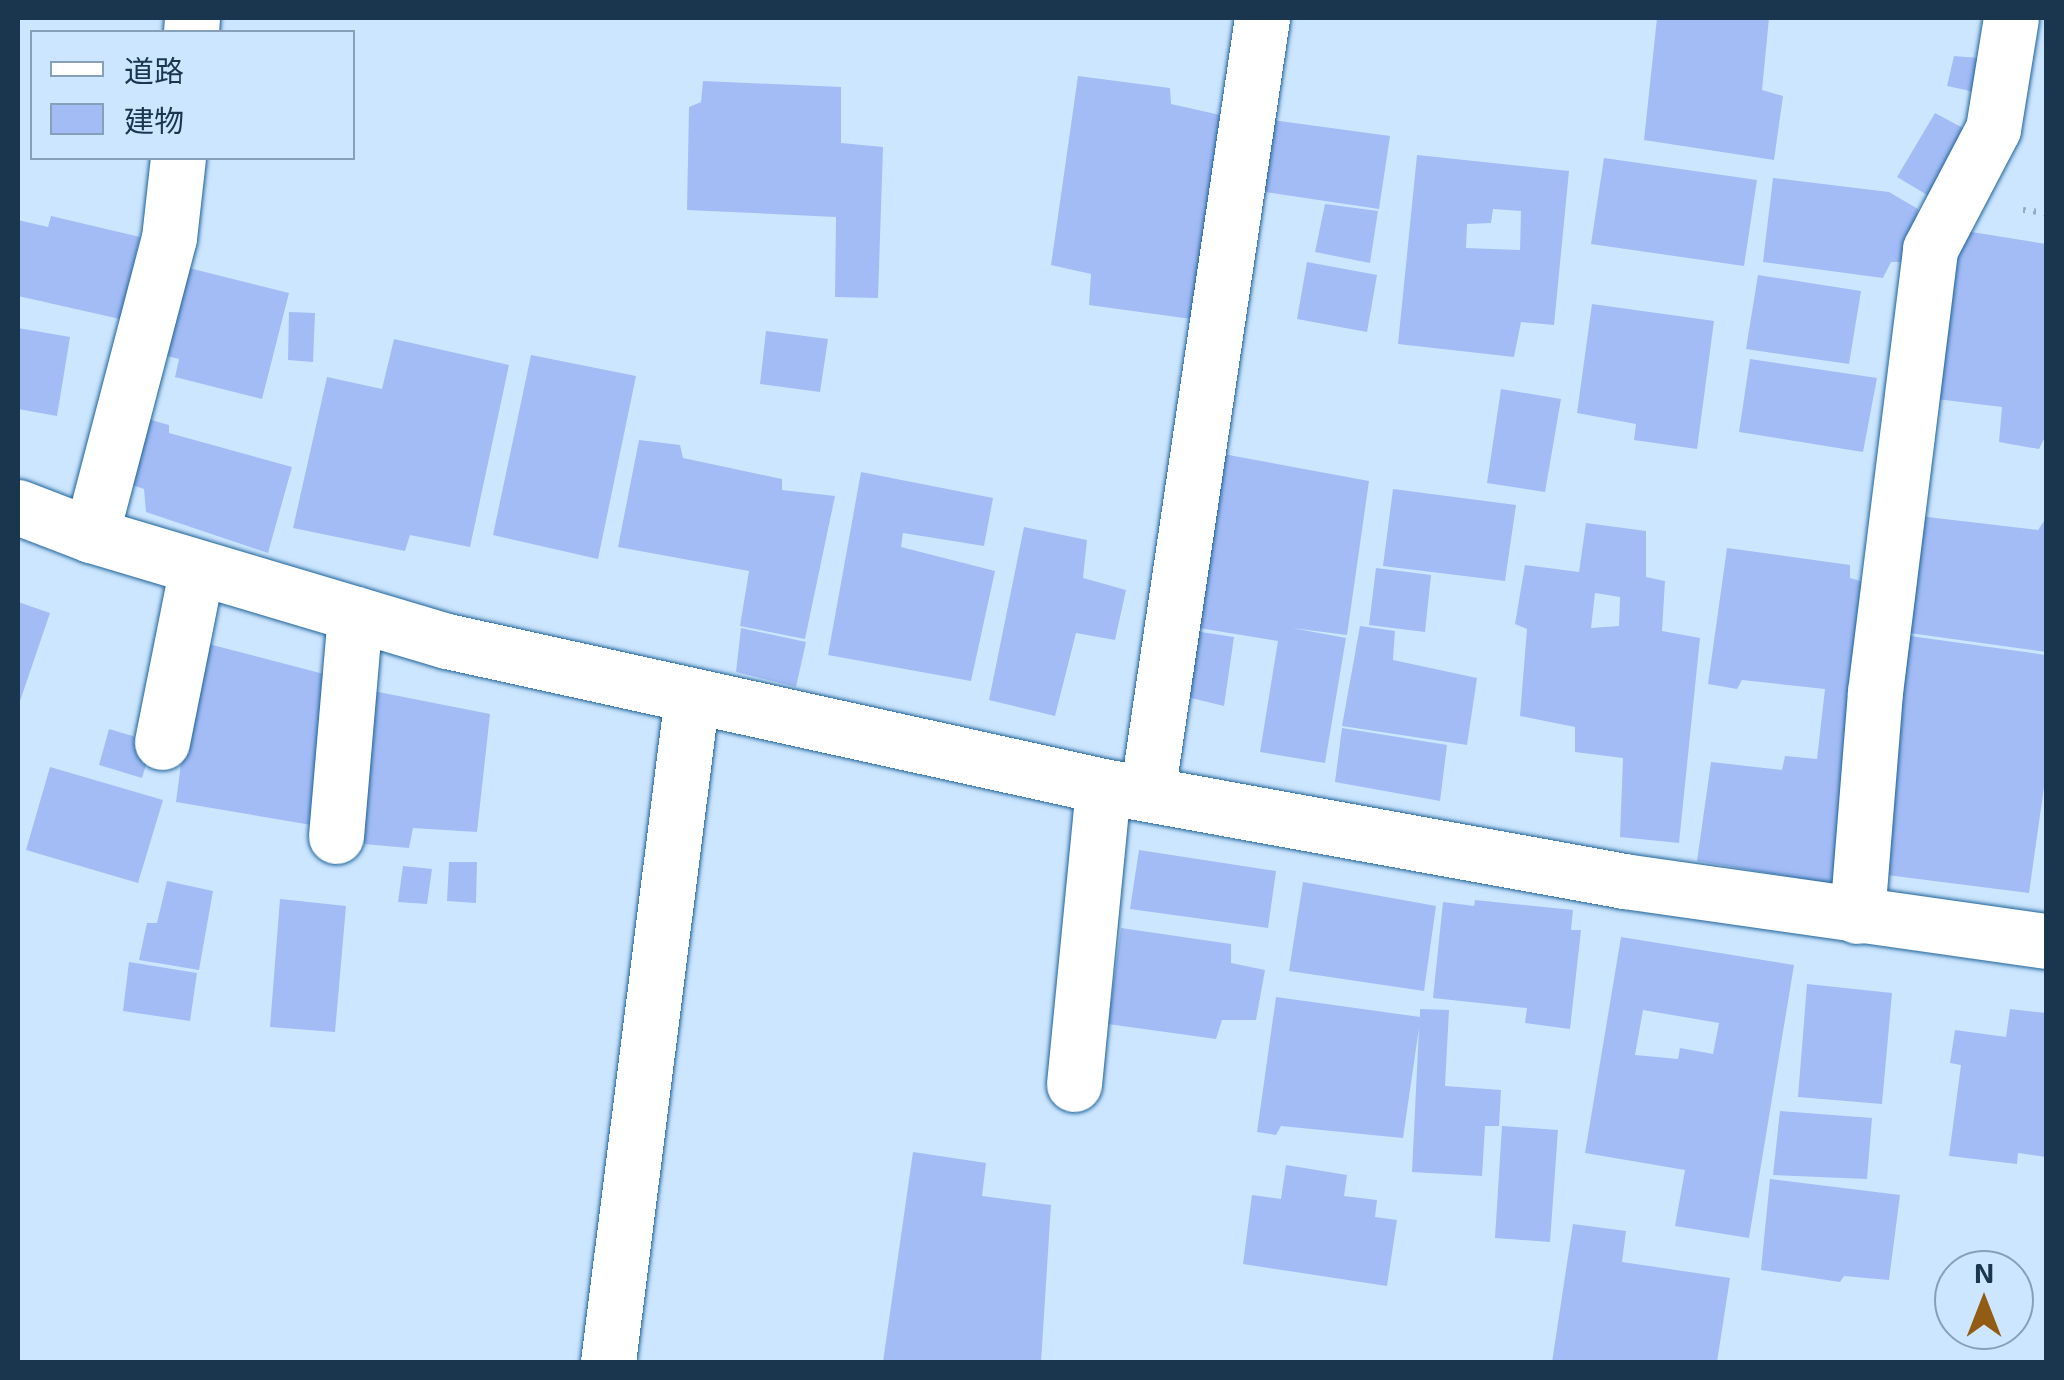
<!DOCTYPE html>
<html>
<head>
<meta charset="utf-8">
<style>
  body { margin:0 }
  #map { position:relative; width:2064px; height:1380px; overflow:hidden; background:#cce6ff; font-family:"Exo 2","Noto Sans JP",sans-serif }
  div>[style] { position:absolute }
  .building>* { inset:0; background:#a3bcf6 }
  .path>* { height:6px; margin-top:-3px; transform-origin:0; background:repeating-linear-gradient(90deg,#91acc4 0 2.5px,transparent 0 10.5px) }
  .roads { filter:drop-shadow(0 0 2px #1e6298) drop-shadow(0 0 2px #1e6298) }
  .minor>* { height:55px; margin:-27.5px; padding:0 27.5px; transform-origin:27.5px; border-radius:27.5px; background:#fff }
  span { translate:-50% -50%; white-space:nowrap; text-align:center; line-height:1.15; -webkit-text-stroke:8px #cce6ff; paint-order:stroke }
  .frame { position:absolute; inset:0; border:20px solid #1a364e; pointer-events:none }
  .legend { position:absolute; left:30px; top:30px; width:325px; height:130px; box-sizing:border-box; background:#cce6ff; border:2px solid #85a0b8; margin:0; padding:12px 18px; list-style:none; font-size:30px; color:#1a364e }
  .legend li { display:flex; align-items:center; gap:20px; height:50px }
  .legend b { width:50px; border:2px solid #85a0b8 }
  .north { position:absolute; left:1934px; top:1250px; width:100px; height:100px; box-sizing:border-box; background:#cce6ff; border:2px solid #85a0b8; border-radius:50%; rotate:0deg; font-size:28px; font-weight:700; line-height:40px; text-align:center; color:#1a364e }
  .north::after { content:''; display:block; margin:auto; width:35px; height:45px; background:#935c15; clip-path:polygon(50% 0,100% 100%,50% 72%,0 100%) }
</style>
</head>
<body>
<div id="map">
  <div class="building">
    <div style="clip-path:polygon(1657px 18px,1769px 18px,1762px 90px,1783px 96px,1774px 160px,1644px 140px)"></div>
    <div style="clip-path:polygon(1954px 56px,2002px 60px,1989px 95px,1947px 86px)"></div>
    <div style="clip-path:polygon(1078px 76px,1170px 88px,1171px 104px,1220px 115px,1191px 319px,1089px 305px,1091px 274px,1051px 265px)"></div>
    <div style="clip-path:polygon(703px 81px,841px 87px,841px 143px,883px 147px,878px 298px,835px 297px,836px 217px,687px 210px,689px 107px,701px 102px)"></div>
    <div style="clip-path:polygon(1935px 113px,1974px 134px,1934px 199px,1897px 177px)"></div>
    <div style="clip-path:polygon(1272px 120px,1390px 136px,1379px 209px,1259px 191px)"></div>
    <div style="clip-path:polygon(evenodd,1417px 155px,1569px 171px,1554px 325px,1521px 322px,1514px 357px,1398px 344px,1417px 155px,1493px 209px,1521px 211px,1520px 250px,1466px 248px,1467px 224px,1491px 223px,1493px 209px)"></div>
    <div style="clip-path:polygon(1604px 158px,1757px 180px,1744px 266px,1591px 244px)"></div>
    <div style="clip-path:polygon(1773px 178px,1889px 192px,1918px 209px,1910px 262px,1891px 262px,1883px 278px,1763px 262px)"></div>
    <div style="clip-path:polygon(1325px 204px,1378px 211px,1370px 263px,1315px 252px)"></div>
    <div style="clip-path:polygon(51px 216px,140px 237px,120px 319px,18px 296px,18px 220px,48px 227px)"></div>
    <div style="clip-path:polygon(1947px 228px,2046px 244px,2046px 435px,2039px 449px,1999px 442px,2002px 407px,1936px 399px)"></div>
    <div style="clip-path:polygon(1307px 262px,1377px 275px,1367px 332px,1297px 319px)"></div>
    <div style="clip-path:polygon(169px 263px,289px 293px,262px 399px,175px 377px,179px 359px,147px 351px)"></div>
    <div style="clip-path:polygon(1758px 275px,1861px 291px,1849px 364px,1746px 349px)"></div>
    <div style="clip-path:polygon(1592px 304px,1714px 321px,1697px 449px,1634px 440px,1636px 424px,1577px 413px)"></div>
    <div style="clip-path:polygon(289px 312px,315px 313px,313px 362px,288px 360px)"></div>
    <div style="clip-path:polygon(18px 328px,70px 337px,57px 416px,18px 409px)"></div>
    <div style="clip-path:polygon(766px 331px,828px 339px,820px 392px,760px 384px)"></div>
    <div style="clip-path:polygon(394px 339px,509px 365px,470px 547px,410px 535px,405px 551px,293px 528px,327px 377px,382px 389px)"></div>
    <div style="clip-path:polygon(531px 355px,636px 376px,598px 559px,493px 535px)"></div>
    <div style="clip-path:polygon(1750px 359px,1877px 378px,1863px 452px,1739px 432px)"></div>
    <div style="clip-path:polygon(1501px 389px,1561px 399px,1545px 492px,1487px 483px)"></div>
    <div style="clip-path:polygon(144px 418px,169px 425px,169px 433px,292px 467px,268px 553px,146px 512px,144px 489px,127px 483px)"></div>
    <div style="clip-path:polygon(639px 440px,680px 445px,683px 458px,782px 479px,782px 490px,835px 496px,805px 639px,740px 626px,749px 571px,618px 547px)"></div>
    <div style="clip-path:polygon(1207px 451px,1369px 481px,1347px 635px,1292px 628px,1346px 638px,1325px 763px,1260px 752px,1278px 641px,1181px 625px)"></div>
    <div style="clip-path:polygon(861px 472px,993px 498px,984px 546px,903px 533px,901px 547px,995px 571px,971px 681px,828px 655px)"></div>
    <div style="clip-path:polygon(1393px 489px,1516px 505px,1505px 581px,1383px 566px)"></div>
    <div style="clip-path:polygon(1919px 516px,2038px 530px,2046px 518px,2046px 652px,1902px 632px)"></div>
    <div style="clip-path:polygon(evenodd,1586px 523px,1646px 531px,1646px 577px,1665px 581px,1662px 631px,1700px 638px,1679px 843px,1620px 837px,1623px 758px,1575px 752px,1575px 727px,1520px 716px,1527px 629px,1515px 624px,1525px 565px,1579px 572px,1586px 523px,1595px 593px,1620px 597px,1619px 626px,1591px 628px,1595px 593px)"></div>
    <div style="clip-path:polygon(1024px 527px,1087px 540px,1083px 578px,1126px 590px,1115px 640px,1076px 633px,1055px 716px,989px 700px)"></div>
    <div style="clip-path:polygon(1727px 548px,1850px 565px,1850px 578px,1880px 587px,1846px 886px,1697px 861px,1711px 762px,1782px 770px,1785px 756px,1817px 759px,1825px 689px,1742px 680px,1737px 689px,1708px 684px)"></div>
    <div style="clip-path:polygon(1376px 568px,1431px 575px,1425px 632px,1369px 625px)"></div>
    <div style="clip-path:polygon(18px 602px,50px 613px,18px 707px)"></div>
    <div style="clip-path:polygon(1360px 626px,1395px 631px,1393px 660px,1477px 678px,1467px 745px,1342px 726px)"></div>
    <div style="clip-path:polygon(741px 628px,806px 642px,796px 687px,736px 672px)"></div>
    <div style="clip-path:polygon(1194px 631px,1234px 637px,1224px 706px,1183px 696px)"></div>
    <div style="clip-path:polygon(1903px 635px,2046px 655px,2046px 773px,2029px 893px,1871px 873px)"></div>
    <div style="clip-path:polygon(197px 641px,343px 679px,323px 827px,176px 802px)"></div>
    <div style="clip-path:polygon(358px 688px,490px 714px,477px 832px,413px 828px,409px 848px,363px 844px)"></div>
    <div style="clip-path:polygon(1342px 728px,1447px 745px,1440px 801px,1335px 782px)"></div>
    <div style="clip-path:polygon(109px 729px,153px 742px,142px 778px,99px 765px)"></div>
    <div style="clip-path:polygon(50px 767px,163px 800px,138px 883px,26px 850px)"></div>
    <div style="clip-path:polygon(1139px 850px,1276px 871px,1268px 928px,1130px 909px)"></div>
    <div style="clip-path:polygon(449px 862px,477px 862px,476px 903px,447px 901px)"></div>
    <div style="clip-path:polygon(403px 866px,432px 869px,427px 904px,398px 902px)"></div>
    <div style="clip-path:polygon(167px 881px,213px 891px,199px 970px,139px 960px,147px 923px,157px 923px)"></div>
    <div style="clip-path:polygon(1303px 882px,1436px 906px,1424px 991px,1289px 971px)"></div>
    <div style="clip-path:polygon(280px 899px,346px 906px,335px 1032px,270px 1027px)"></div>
    <div style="clip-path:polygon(1475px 900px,1573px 910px,1571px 930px,1581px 930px,1570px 1029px,1525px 1023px,1527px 1008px,1433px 998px,1443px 902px,1474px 906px)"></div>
    <div style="clip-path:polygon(1121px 928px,1231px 944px,1231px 963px,1265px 970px,1256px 1020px,1222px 1020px,1216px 1039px,1108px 1024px)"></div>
    <div style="clip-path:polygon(evenodd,1621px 937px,1794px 965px,1749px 1238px,1675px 1226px,1685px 1170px,1585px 1153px,1621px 937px,1643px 1010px,1719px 1023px,1713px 1054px,1680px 1048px,1678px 1059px,1635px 1055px,1643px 1010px)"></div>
    <div style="clip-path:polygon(129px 962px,197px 973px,190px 1021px,123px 1011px)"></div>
    <div style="clip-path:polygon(1807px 984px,1892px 993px,1882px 1104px,1798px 1097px)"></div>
    <div style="clip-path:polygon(1276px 997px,1420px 1017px,1420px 1009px,1449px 1010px,1445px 1086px,1501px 1090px,1499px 1126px,1485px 1126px,1482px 1176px,1412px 1172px,1419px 1028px,1403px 1138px,1281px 1126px,1276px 1135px,1257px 1132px)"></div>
    <div style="clip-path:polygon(2010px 1009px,2046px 1013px,2046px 1157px,2018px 1153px,2017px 1164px,1949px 1156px,1961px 1065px,1950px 1063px,1955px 1030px,2006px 1037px)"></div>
    <div style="clip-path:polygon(1780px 1111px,1872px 1118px,1867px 1179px,1773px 1175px)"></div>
    <div style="clip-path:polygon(1502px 1126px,1558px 1130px,1550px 1242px,1495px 1238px)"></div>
    <div style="clip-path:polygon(913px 1152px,986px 1163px,982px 1196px,1051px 1205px,1041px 1362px,883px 1362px)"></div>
    <div style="clip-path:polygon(1286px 1165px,1347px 1175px,1344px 1196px,1377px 1200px,1375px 1217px,1397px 1220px,1387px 1286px,1243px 1264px,1252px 1195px,1281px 1199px)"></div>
    <div style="clip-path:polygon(1770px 1179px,1900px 1195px,1889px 1280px,1844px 1276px,1840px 1282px,1761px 1270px)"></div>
    <div style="clip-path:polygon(1573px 1224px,1626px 1231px,1622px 1262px,1730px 1278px,1717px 1362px,1552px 1362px)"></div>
  </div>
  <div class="path">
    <div style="left:2023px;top:210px;width:23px;rotate:7deg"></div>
  </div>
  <div class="roads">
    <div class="minor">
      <div style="left:191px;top:32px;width:14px;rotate:-86deg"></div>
      <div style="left:18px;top:507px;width:78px;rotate:21deg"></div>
      <div style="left:91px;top:535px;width:371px;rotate:16.6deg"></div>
      <div style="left:447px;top:641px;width:672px;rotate:12.46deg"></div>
      <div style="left:1103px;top:786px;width:530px;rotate:10.33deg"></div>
      <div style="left:1624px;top:881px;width:426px;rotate:8.1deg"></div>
      <div style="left:91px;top:535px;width:307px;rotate:-75.3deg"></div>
      <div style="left:169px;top:238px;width:81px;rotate:-83.6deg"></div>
      <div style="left:162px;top:742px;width:178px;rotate:-78.7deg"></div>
      <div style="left:1147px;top:794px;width:784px;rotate:-81.57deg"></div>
      <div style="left:336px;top:836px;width:223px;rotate:-85.1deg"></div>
      <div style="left:1857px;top:916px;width:225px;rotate:-85.4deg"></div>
      <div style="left:1875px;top:692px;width:446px;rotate:-82.9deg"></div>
      <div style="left:1930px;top:249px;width:136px;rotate:-62.3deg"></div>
      <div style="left:1993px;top:129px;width:112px;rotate:-80.8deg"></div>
      <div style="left:1074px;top:1084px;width:299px;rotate:-84.4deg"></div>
      <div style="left:608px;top:1362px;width:672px;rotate:-82.82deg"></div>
    </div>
  </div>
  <div class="frame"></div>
  <ul class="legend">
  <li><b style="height:12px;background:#fff"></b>道路</li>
  <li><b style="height:28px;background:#a3bcf6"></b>建物</li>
  </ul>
  <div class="north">N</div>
</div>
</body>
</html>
